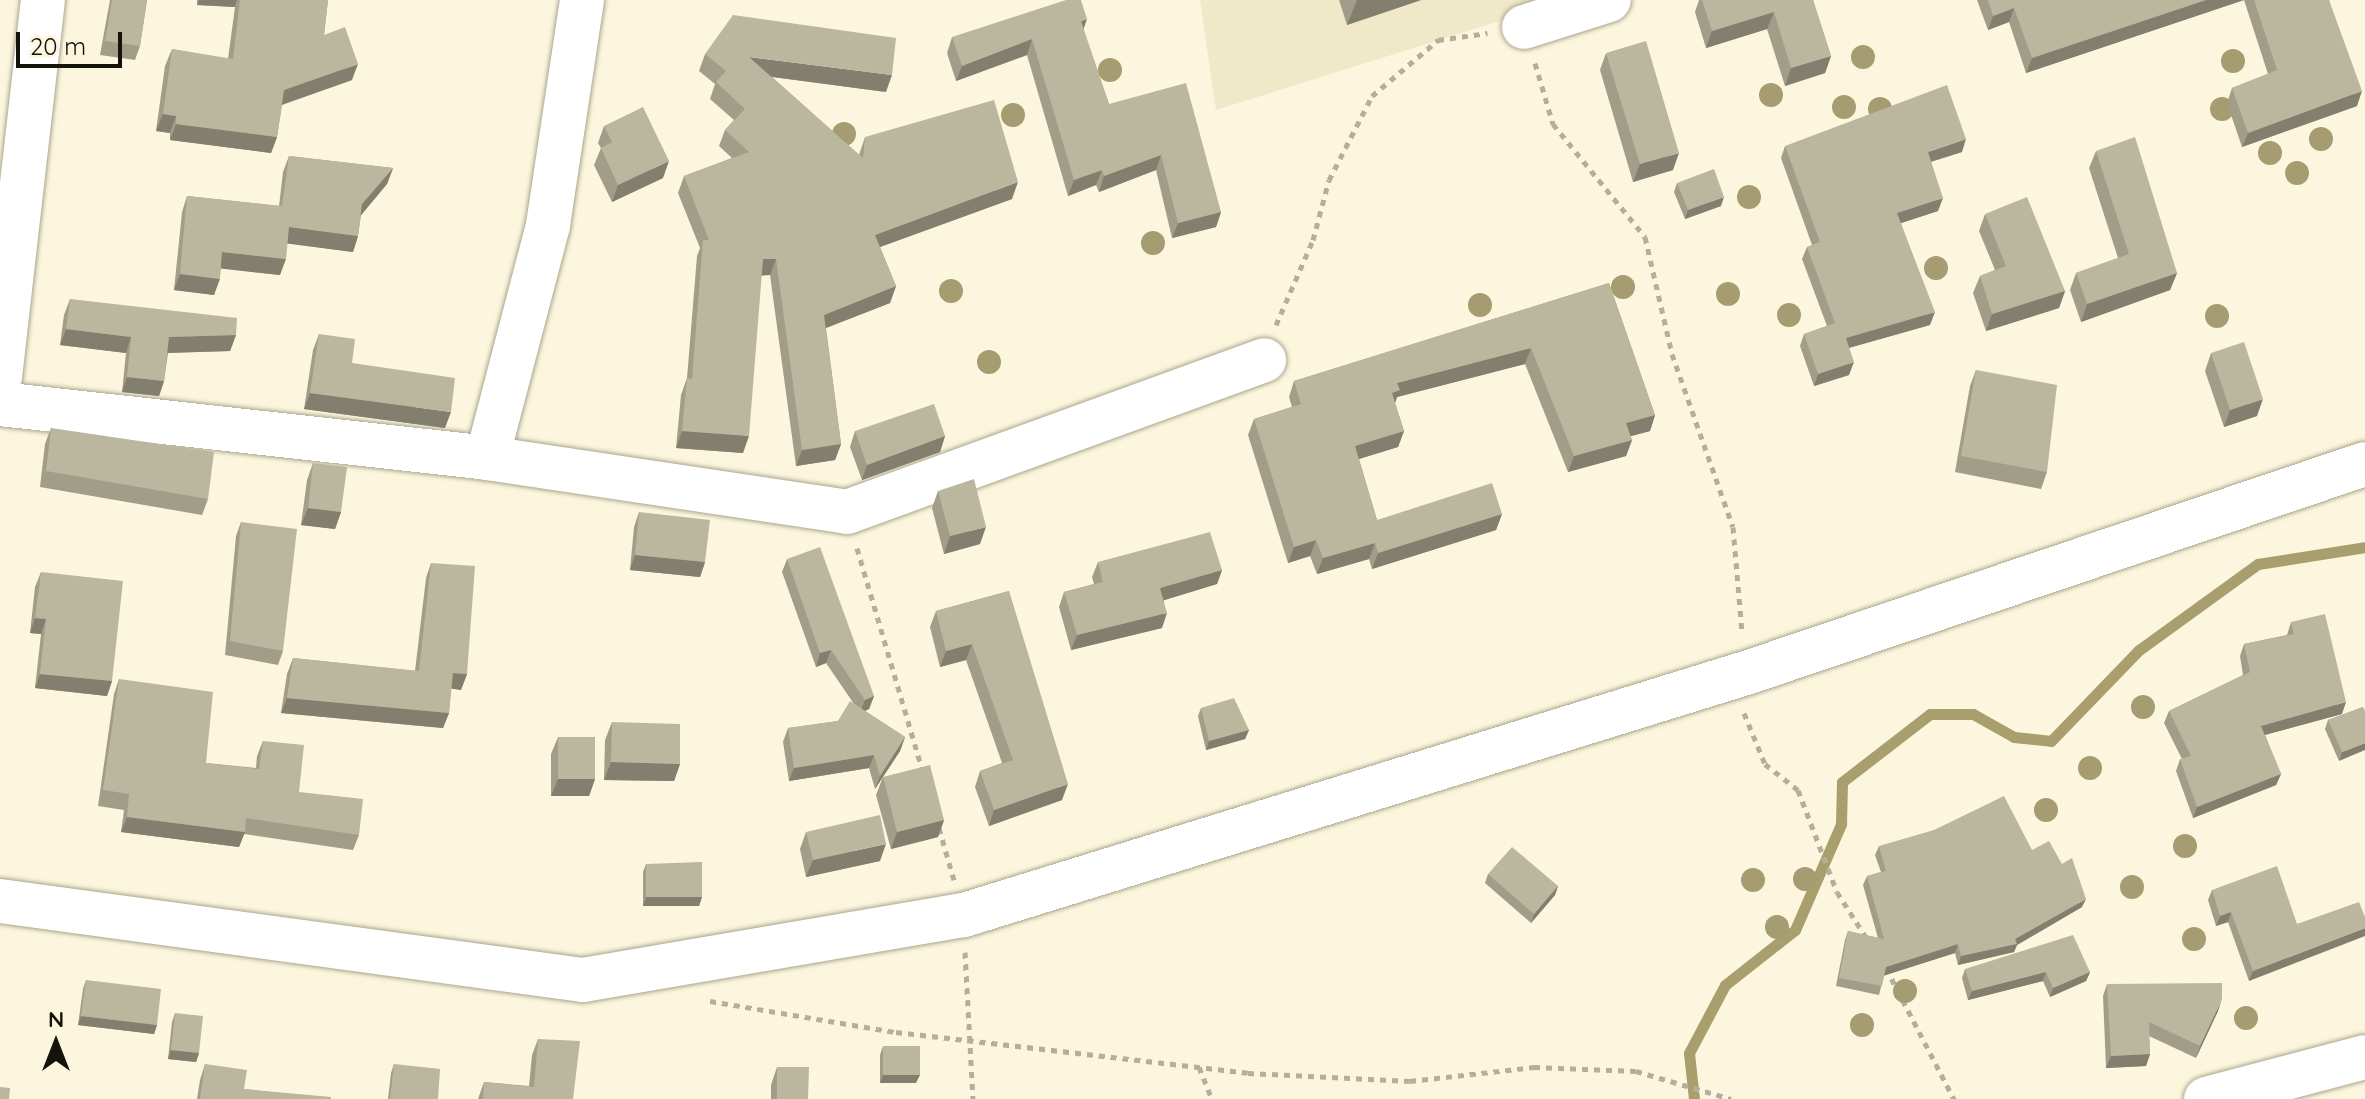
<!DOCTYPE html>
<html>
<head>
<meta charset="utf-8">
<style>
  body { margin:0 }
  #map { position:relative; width:2365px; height:1099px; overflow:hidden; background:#fbf6dd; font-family:Quicksand,sans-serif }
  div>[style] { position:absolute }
  .built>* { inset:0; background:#f0e9c9 }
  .stream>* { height:11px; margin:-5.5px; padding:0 5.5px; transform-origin:5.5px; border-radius:5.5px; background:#a89e6e }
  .path>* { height:5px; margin-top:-2.5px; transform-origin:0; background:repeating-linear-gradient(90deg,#b3af9b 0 6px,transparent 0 12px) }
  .roads { filter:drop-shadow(0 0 2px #aaa58d) drop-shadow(0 0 2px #aaa58d) }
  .minor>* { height:44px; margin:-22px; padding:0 22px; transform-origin:22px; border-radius:22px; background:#fff }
  .trees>* { width:24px; height:24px; margin:-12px; border-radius:50%; background:#a59c71 }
  .wall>* { inset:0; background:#a19d88 }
  .shaded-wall>* { inset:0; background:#837f6f }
  .building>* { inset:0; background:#bbb69e }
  span { translate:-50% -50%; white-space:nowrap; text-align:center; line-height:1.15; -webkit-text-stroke:7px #fbf6dd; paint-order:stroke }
  .north { position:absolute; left:16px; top:1003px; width:80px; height:80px; -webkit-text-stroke:6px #fbf6dd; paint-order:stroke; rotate:0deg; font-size:22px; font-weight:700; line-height:32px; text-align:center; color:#14130a }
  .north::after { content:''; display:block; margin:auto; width:28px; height:36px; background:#14130a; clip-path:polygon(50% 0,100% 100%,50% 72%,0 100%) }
  .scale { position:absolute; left:16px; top:32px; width:106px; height:36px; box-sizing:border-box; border:4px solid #14130a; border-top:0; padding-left:10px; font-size:24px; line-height:28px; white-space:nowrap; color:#14130a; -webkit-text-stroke:6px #fbf6dd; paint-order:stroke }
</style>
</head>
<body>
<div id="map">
  <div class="built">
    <div style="clip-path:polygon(1200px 0,1567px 0,1216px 110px)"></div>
  </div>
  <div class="stream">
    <div style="left:1694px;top:1099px;width:46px;rotate:-96.2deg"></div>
    <div style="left:1689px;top:1053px;width:77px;rotate:-62.1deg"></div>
    <div style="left:1725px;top:985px;width:89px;rotate:-38.2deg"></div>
    <div style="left:1795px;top:930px;width:116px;rotate:-66.5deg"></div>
    <div style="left:1841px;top:824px;width:42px;rotate:-88.6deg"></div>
    <div style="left:1842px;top:782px;width:111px;rotate:-37.7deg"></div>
    <div style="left:1930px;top:714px;width:43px"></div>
    <div style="left:1973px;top:714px;width:47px;rotate:29.3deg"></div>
    <div style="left:2014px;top:737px;width:37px;rotate:6deg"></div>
    <div style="left:2051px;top:741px;width:127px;rotate:-46deg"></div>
    <div style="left:2139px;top:650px;width:147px;rotate:-35.9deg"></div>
    <div style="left:2258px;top:564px;width:108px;rotate:-9deg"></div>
  </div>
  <div class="path">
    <div style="left:1535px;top:63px;width:64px;rotate:73.6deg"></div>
    <div style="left:1553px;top:124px;width:146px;rotate:50.8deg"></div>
    <div style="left:1645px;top:237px;width:120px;rotate:77deg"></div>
    <div style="left:1672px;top:354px;width:183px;rotate:70.6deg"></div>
    <div style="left:1733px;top:527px;width:105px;rotate:85.1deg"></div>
    <div style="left:1276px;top:325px;width:93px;rotate:-66.5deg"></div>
    <div style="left:1313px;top:240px;width:62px;rotate:-75.1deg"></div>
    <div style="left:1329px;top:180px;width:94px;rotate:-62.9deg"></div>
    <div style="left:1372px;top:96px;width:87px;rotate:-40.3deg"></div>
    <div style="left:1438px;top:40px;width:50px;rotate:-8deg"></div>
    <div style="left:857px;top:548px;width:234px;rotate:73.6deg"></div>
    <div style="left:1744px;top:713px;width:55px;rotate:67.6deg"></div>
    <div style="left:1765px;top:764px;width:42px;rotate:38.2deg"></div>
    <div style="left:1798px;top:790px;width:109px;rotate:69.1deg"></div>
    <div style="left:1837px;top:892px;width:56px;rotate:57.4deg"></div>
    <div style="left:939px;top:828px;width:54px;rotate:73.9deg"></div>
    <div style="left:965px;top:952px;width:147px;rotate:86.9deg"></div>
    <div style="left:1886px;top:968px;width:148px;rotate:62.6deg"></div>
    <div style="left:710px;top:1001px;width:189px;rotate:9.5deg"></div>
    <div style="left:896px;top:1032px;width:354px;rotate:6.6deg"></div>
    <div style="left:1248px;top:1073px;width:162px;rotate:2.8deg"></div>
    <div style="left:1410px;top:1081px;width:125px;rotate:-6.4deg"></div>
    <div style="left:1534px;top:1067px;width:102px;rotate:2.2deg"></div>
    <div style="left:1636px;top:1071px;width:99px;rotate:16.4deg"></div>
    <div style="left:1199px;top:1067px;width:35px;rotate:68deg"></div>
  </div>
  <div class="roads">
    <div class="minor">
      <div style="left:1524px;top:27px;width:89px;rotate:-17.6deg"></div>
      <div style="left:0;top:377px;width:379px;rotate:-83.5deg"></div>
      <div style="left:0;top:404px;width:490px;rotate:6.3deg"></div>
      <div style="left:487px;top:458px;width:364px;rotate:8.5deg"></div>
      <div style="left:847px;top:512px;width:444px;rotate:-20deg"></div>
      <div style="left:487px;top:458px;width:241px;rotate:-75.3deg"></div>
      <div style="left:548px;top:225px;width:228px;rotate:-81.4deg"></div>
      <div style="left:0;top:901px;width:588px;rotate:7.72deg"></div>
      <div style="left:583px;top:980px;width:387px;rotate:-9.7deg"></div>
      <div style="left:964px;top:915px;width:819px;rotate:-17.2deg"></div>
      <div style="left:1746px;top:673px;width:653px;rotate:-18.66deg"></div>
      <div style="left:2206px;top:1099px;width:164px;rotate:-14.8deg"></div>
    </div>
  </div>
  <div class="trees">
    <div style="left:1863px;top:57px"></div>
    <div style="left:2233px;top:61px"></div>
    <div style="left:1110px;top:70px"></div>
    <div style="left:1771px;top:95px"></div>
    <div style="left:1844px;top:107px"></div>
    <div style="left:1880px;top:109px"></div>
    <div style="left:2222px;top:109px"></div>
    <div style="left:1013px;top:115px"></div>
    <div style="left:844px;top:134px"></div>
    <div style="left:2321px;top:139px"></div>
    <div style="left:2270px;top:153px"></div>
    <div style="left:2297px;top:173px"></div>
    <div style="left:1749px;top:197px"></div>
    <div style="left:1153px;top:243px"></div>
    <div style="left:1936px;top:268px"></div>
    <div style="left:1623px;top:287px"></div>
    <div style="left:951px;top:291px"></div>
    <div style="left:1728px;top:294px"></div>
    <div style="left:1480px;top:305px"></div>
    <div style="left:1789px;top:315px"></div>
    <div style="left:2217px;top:316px"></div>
    <div style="left:989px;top:362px"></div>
    <div style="left:2143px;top:707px"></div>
    <div style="left:2090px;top:768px"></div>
    <div style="left:2046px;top:810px"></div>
    <div style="left:2185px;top:846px"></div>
    <div style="left:1805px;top:879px"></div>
    <div style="left:1753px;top:880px"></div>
    <div style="left:2132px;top:887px"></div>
    <div style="left:1777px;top:927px"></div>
    <div style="left:2194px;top:939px"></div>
    <div style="left:1905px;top:991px"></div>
    <div style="left:2246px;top:1018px"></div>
    <div style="left:1862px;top:1025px"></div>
  </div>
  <div class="wall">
    <div style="clip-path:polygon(110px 0,147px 0,140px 46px,135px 60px,100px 55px)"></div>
    <div style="clip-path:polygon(197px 0,328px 0,324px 35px,352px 80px,282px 105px,277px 137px,271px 153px,170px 140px,170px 133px,156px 131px,165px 66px,172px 49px,228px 59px,235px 7px,197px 5px)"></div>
    <div style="clip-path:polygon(1339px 0,1421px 0,1347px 25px)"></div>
    <div style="clip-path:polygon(1699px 0,1813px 0,1831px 56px,1825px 73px,1785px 86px,1767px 29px,1706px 48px,1695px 12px)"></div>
    <div style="clip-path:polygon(1977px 0,2244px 0,2026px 73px,2009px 22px,1988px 30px)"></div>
    <div style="clip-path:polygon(2244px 0,2329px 0,2357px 106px,2242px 147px,2227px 103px,2232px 88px,2268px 74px)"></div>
    <div style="clip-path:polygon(1083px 30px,1109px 104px,1221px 212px,1216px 227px,1172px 238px,1156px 170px,1099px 192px,1096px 185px,1068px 196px,1027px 55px,956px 81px,947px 53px,952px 37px)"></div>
    <div style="clip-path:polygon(1606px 53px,1673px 170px,1633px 182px,1600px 70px)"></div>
    <div style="clip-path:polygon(705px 54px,886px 92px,772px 77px,859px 155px,865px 137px,1012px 199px,880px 247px,896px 286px,890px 303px,826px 328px,841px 444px,835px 460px,796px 466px,770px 275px,761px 275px,743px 453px,676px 448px,681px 395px,687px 378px,697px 256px,700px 248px,678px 193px,684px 176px,732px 158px,719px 146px,725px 130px,734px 120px,710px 99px,715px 84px,699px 71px)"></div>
    <div style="clip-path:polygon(604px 126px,663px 178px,612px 202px,594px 165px,601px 148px,598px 143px)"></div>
    <div style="clip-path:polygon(1785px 146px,1962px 152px,1931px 162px,1938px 211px,1901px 223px,1930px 325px,1849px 348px,1849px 375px,1814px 386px,1800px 346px,1804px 334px,1827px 326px,1802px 259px,1807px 247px,1812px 245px,1781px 158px)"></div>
    <div style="clip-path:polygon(2096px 151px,2177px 273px,2170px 290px,2081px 322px,2070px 290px,2076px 273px,2118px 258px,2089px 168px)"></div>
    <div style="clip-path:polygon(289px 156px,393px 168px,387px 184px,361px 215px,358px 236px,353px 252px,287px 243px,280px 275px,221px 268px,214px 295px,174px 290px,182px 212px,187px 196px,279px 206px,283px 172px)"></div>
    <div style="clip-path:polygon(1677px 183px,1721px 206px,1685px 219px,1674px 192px)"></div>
    <div style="clip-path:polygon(1985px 214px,2065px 291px,2059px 308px,1986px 331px,1973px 293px,1980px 276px,1995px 270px,1979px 231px)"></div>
    <div style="clip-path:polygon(1609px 283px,1655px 415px,1650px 431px,1630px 436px,1632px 440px,1626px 456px,1568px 472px,1525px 364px,1397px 397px,1395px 403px,1404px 431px,1398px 447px,1359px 459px,1377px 520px,1502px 514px,1496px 530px,1372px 569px,1369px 559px,1317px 574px,1310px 556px,1288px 563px,1248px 435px,1254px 419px,1292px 407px,1289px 397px,1294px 381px)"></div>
    <div style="clip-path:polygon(70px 299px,236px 335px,230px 351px,168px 353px,164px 381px,159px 396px,122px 392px,126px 353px,60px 345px,64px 315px)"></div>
    <div style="clip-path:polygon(319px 334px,352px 363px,445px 428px,304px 409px,313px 350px)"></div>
    <div style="clip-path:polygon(2211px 353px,2257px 416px,2224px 427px,2205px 371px)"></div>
    <div style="clip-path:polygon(1976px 370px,2047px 472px,2041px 489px,1955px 472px,1970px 386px)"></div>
    <div style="clip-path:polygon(51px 428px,208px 499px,202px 515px,40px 487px,45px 444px)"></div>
    <div style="clip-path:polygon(855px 431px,945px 436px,940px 452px,862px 480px,850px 447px)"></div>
    <div style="clip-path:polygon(313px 463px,341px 512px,335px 529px,301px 525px,307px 480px)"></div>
    <div style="clip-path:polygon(938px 491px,980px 544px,944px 554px,932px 508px)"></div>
    <div style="clip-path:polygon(639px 512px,705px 562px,700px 577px,630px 570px,634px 527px)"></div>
    <div style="clip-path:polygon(241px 522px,283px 651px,278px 665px,225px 655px,236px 536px)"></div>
    <div style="clip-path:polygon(787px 559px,874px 696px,869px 709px,865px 711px,905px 737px,900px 751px,875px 789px,869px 768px,789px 781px,783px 742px,788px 728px,838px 721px,854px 704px,826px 663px,816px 667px,782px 572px)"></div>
    <div style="clip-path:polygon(1098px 562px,1222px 570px,1217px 584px,1164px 600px,1162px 628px,1071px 650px,1059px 607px,1064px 592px,1094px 584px,1092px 577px)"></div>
    <div style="clip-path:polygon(431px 563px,467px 674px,461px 690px,451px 688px,449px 713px,443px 728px,281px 713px,287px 674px,293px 658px,415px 671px,426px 578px)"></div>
    <div style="clip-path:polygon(41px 572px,112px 681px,107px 696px,35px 688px,41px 634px,30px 633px,35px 587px)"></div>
    <div style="clip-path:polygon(1009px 591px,1062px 800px,989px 826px,975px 787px,980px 771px,1002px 763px,966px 660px,940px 667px,930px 627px,936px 611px)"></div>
    <div style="clip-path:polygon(2291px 622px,2342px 714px,2265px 735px,2281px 774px,2276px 785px,2193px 818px,2176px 771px,2180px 759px,2182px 759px,2164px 723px,2169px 711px,2243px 675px,2240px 656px,2244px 644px,2287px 635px)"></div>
    <div style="clip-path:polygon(119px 679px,206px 763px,256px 768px,257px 756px,263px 741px,299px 792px,359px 835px,353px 850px,244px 834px,239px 847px,121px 832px,124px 810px,98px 806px,114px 694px)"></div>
    <div style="clip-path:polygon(2363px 707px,2339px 761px,2325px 729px,2328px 720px)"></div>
    <div style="clip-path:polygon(1201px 708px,1249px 730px,1245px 739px,1206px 750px,1198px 716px)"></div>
    <div style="clip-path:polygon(612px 722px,680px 764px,674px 781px,604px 780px,605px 740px)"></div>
    <div style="clip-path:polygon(558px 737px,595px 779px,589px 796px,551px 796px,551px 754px)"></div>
    <div style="clip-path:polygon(883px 777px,944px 820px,938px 837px,891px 849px,876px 795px)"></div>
    <div style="clip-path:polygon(806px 832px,880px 861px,806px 877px,800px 849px)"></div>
    <div style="clip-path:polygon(1879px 846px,2032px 850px,2082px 907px,2017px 945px,2014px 952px,1958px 965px,1955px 953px,1884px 975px,1879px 995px,1836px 986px,1845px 940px,1848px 931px,1878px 938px,1863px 885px,1867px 876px,1881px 872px,1875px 855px)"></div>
    <div style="clip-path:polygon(646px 864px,702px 897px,699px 906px,643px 906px,643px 872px)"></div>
    <div style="clip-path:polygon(1488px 874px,1558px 886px,1555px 895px,1531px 923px,1485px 883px)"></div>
    <div style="clip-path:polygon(2212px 890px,2297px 924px,2363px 912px,2249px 981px,2228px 922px,2216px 926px,2208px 900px)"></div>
    <div style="clip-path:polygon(1965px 969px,2090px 972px,2086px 981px,2050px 997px,2043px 981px,1968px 1000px,1962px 978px)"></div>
    <div style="clip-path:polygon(86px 980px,157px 1025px,154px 1034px,78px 1025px,83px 989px)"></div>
    <div style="clip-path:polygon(2107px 984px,2218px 1011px,2196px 1058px,2149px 1036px,2150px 1054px,2146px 1066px,2106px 1068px,2103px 996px)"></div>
    <div style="clip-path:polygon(175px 1013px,199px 1053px,196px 1062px,168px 1059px,172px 1022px)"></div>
    <div style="clip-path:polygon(538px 1039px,573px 1099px,478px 1099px,484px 1082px,529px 1086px,532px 1055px)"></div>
    <div style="clip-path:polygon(883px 1046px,916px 1083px,880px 1083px,880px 1055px)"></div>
    <div style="clip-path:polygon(205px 1064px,244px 1089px,331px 1099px,197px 1099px,200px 1080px)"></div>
    <div style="clip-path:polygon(394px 1064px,438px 1099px,388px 1099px,391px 1073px)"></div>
    <div style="clip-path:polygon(777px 1067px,808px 1099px,771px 1099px,771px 1085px)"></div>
  </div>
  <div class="shaded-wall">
    <div style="clip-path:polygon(199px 0,237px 0,235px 7px,197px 5px)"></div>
    <div style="clip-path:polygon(1357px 0,1421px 0,1347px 25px)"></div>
    <div style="clip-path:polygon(2206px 0,2244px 0,2026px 73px,2032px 58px)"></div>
    <div style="clip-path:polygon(2014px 8px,2009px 22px,1988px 30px,1993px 16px)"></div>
    <div style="clip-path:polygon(1774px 12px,1767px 29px,1706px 48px,1712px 31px)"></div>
    <div style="clip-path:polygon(1087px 19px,1082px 34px,1081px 21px)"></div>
    <div style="clip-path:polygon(1032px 39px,1027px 55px,956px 81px,962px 66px)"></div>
    <div style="clip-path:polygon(1831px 56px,1825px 73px,1785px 86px,1791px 68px)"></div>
    <div style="clip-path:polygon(749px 57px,892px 75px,886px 92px,743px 73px)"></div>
    <div style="clip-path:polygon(358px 64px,352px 80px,278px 106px,284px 90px)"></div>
    <div style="clip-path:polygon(2362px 91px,2357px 106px,2242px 147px,2248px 133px)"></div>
    <div style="clip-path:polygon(163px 114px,176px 116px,170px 133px,156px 131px)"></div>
    <div style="clip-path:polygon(176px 124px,277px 137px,271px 153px,170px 140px)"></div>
    <div style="clip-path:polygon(1966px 139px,1962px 152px,1923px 164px,1928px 152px)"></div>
    <div style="clip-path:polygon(1679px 153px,1673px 170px,1633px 182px,1640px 164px)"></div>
    <div style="clip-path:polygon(1161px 155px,1156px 170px,1099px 192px,1104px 176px)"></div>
    <div style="clip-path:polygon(669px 161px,663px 178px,612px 202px,618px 185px)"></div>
    <div style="clip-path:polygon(393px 168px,387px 184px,357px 220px,362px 204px)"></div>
    <div style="clip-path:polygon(1102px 170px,1096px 185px,1068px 196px,1074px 180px)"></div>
    <div style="clip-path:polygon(1018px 182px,1012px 199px,869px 251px,875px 235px)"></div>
    <div style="clip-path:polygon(1724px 197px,1721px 206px,1685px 219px,1688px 210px)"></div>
    <div style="clip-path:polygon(1943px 198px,1938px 211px,1892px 226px,1897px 213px)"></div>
    <div style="clip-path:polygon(1221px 212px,1216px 227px,1172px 238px,1178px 223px)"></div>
    <div style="clip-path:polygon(289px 227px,358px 236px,353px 252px,283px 243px)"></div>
    <div style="clip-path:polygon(222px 252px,286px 259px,280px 275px,216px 268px)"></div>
    <div style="clip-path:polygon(763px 259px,776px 259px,770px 275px,757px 276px)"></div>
    <div style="clip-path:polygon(2177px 273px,2170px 290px,2081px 322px,2087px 304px)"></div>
    <div style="clip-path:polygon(180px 274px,220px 279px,214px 295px,174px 290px)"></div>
    <div style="clip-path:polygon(896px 286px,890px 303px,818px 331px,824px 315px)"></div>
    <div style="clip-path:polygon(2065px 291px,2059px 308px,1986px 331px,1992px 314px)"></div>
    <div style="clip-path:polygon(1935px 312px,1930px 325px,1841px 350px,1846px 338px)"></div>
    <div style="clip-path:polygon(66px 329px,131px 337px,126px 353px,60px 345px)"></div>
    <div style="clip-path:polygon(236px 335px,230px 351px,163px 353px,169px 337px)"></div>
    <div style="clip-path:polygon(1531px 348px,1525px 364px,1397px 397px,1394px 406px,1392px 393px,1397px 383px)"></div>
    <div style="clip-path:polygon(1854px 362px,1849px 375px,1814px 386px,1818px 374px)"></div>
    <div style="clip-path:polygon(127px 377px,164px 381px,159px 396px,122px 392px)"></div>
    <div style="clip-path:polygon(310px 393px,451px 412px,445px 428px,304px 409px)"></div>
    <div style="clip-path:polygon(2263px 399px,2257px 416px,2224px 427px,2230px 410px)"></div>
    <div style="clip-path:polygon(1655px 415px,1650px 431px,1621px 439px,1626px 423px)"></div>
    <div style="clip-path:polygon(682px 431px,749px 436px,743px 453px,676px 448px)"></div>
    <div style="clip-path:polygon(1404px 431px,1398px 447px,1349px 462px,1355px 446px)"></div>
    <div style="clip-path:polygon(945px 436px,940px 452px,862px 480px,867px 465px)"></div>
    <div style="clip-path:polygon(1632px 440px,1626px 456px,1568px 472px,1574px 456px)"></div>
    <div style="clip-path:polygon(841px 444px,835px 460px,796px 466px,802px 450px)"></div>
    <div style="clip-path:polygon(308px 508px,341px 512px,335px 529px,301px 525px)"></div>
    <div style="clip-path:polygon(1502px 514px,1496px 530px,1372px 569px,1378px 553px)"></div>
    <div style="clip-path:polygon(986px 527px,980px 544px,944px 554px,950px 536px)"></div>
    <div style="clip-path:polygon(1316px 540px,1310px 556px,1288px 563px,1294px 547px)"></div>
    <div style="clip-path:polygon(1375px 543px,1369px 559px,1317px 574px,1323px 558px)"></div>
    <div style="clip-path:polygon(635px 555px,705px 562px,700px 577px,630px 570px)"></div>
    <div style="clip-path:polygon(1222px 570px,1217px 584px,1155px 603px,1160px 588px)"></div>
    <div style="clip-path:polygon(1167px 613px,1162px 628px,1071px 650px,1077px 635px)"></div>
    <div style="clip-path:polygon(35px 618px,46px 619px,41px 634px,30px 633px)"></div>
    <div style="clip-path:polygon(972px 644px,966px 660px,940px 667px,946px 651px)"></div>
    <div style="clip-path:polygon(831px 650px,826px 663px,816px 667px,820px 653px)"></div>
    <div style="clip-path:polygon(453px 673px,467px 674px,461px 690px,447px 688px)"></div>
    <div style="clip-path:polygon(40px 674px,112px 681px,107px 696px,35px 688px)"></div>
    <div style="clip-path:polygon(874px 696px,869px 709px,860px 713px,865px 700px)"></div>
    <div style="clip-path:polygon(287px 698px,449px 713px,443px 728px,281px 713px)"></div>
    <div style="clip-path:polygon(2346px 702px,2342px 714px,2257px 737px,2261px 726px)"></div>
    <div style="clip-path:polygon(1249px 730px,1245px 739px,1206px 750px,1209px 741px)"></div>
    <div style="clip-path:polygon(905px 737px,900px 751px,875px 789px,880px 776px)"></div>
    <div style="clip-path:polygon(2365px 743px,2365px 750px,2339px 761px,2342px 752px)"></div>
    <div style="clip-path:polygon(874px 755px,869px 768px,789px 781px,794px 768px)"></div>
    <div style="clip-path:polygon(611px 762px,680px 764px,674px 781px,604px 780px)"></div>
    <div style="clip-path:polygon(2281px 774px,2276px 785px,2193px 818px,2197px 807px)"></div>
    <div style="clip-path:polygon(558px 779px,595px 779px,589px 796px,551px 796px)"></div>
    <div style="clip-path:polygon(1068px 784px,1062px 800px,989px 826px,994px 810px)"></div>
    <div style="clip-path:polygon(127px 817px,245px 832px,239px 847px,121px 832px)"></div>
    <div style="clip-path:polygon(944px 820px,938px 837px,891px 849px,897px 832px)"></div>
    <div style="clip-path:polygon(886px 844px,880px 861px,806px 877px,813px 860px)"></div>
    <div style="clip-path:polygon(1558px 886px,1555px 895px,1531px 923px,1534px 914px)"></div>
    <div style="clip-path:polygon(646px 897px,702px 897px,699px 906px,643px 906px)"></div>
    <div style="clip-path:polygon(2086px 899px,2082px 907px,2017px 945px,2014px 952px,1958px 965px,1961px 956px,2015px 939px)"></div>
    <div style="clip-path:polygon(2231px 912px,2228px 922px,2216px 926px,2220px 916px)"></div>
    <div style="clip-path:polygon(2365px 928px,2365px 936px,2249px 981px,2253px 971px)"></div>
    <div style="clip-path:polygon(1958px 944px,1955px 953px,1883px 976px,1886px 967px)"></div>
    <div style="clip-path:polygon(2046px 972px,2043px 981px,1968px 1000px,1972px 991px)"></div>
    <div style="clip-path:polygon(2090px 972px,2086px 981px,2050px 997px,2053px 988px)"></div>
    <div style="clip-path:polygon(2222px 999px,2218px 1011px,2196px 1058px,2200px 1046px)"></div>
    <div style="clip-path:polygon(81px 1016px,157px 1025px,154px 1034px,78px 1025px)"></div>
    <div style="clip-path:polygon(171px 1050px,199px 1053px,196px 1062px,168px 1059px)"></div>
    <div style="clip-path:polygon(2150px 1054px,2146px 1066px,2106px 1068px,2111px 1056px)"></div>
    <div style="clip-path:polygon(883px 1075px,920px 1075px,916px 1083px,880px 1083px)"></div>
  </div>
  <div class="building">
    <div style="clip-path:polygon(112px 0,147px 0,140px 46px,105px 41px)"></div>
    <div style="clip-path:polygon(240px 0,328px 0,324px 35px,345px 27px,358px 64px,284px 90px,277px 137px,176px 124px,176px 116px,163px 114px,172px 49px,233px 59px)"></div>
    <div style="clip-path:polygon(1066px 0,1081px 0,1087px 19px,1081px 21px,1109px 104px,1186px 83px,1221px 212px,1178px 223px,1161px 155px,1104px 176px,1102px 170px,1074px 180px,1032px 39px,962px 66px,952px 37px)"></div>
    <div style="clip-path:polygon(1702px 0,1813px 0,1831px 56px,1791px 68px,1774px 12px,1712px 31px)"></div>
    <div style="clip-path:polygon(1988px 0,2206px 0,2032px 58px,2014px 8px,1993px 16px)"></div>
    <div style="clip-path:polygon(2254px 0,2329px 0,2362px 91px,2248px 133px,2232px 88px,2277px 70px)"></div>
    <div style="clip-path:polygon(733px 15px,896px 38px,892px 75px,749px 57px,863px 158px,865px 137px,994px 100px,1018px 182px,875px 235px,896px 286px,824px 315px,841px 444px,802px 450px,776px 259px,763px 259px,749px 436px,682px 431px,687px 378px,692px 379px,703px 240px,709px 240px,684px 176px,749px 152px,725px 130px,745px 109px,716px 82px,726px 71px,705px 54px)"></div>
    <div style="clip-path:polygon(1646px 41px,1679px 153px,1640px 164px,1606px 53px)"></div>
    <div style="clip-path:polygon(1947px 85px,1966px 139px,1928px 152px,1943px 198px,1897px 213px,1935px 312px,1846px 338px,1854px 362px,1818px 374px,1804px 334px,1835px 323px,1807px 247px,1820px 242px,1785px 146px)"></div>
    <div style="clip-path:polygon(643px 107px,669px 161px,618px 185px,601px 148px,612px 142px,604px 126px)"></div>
    <div style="clip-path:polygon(2135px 137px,2177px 273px,2087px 304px,2076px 273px,2129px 254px,2096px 151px)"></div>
    <div style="clip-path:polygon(289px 156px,393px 168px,362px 204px,358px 236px,289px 227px,286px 259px,222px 252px,220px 279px,180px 274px,187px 196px,282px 206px)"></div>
    <div style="clip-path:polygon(1714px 169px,1724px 197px,1688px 210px,1677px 183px)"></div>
    <div style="clip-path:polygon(2027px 197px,2065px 291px,1992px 314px,1980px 276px,2006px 266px,1985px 214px)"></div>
    <div style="clip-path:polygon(1609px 283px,1655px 415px,1626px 423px,1632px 440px,1574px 456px,1531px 348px,1397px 383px,1400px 390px,1392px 393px,1404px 431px,1355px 446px,1377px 520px,1492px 483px,1502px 514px,1378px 553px,1375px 543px,1323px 558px,1316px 540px,1294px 547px,1254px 419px,1301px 404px,1294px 381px)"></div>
    <div style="clip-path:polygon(70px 299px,237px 318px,236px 335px,169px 337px,164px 381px,127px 377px,131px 337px,66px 329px)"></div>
    <div style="clip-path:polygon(319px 334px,355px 339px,352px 363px,455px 378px,451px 412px,310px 393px)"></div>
    <div style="clip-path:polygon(2244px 342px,2263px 399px,2230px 410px,2211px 353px)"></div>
    <div style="clip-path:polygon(1976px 370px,2057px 385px,2047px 472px,1961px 456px)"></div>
    <div style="clip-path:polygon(934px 404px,945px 436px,867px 465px,855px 431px)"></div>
    <div style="clip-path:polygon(51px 428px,214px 452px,208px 499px,46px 471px)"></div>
    <div style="clip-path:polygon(313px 463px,347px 467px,341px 512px,308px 508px)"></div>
    <div style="clip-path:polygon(974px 479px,986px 527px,950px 536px,938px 491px)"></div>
    <div style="clip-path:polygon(639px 512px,710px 520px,705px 562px,635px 555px)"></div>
    <div style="clip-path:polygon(241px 522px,297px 529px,283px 651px,230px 641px)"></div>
    <div style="clip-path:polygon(1210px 532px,1222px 570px,1160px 588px,1167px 613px,1077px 635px,1064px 592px,1103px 582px,1098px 562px)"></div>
    <div style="clip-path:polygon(820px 547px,874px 696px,865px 700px,831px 650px,820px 653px,787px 559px)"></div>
    <div style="clip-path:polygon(431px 563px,475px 566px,467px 674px,453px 673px,449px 713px,287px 698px,293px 658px,419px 671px)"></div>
    <div style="clip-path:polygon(41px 572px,123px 581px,112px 681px,40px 674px,46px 619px,35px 618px)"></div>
    <div style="clip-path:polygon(1009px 591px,1068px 784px,994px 810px,980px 771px,1013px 760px,972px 644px,946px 651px,936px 611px)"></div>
    <div style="clip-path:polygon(2325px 614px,2346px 702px,2261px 726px,2281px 774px,2197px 807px,2180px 759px,2191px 756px,2169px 711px,2250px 672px,2244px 644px,2294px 634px,2291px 622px)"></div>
    <div style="clip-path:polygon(119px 679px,213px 692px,206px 763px,259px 769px,263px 741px,304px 745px,299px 792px,363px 799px,359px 835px,246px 818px,245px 832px,127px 817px,129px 794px,103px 790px)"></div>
    <div style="clip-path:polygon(1234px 698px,1249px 730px,1209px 741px,1201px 708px)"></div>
    <div style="clip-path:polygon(850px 701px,905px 737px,880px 776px,874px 755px,794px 768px,788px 728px,838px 721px)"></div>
    <div style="clip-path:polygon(2363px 707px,2365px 711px,2365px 743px,2342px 752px,2328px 720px)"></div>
    <div style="clip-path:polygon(612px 722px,680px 724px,680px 764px,611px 762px)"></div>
    <div style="clip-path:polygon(558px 737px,595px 737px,595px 779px,558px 779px)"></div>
    <div style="clip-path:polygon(930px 765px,944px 820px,897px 832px,883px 777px)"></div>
    <div style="clip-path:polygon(2004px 796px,2032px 850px,2049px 841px,2062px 864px,2072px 858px,2086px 899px,2015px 939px,2017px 944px,1961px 956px,1958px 944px,1886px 967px,1882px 986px,1839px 978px,1848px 931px,1884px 939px,1867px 876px,1886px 871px,1879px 846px,1934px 830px)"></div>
    <div style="clip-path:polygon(880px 815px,886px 844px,813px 860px,806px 832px)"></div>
    <div style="clip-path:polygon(1512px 847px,1558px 886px,1534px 914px,1488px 874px)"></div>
    <div style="clip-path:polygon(702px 862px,702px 897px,646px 897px,646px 864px)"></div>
    <div style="clip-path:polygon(2277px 866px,2297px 924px,2359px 902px,2365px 917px,2365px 928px,2253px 971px,2231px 912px,2220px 916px,2212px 890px)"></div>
    <div style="clip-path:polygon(2073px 935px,2090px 972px,2053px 988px,2046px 972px,1972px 991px,1965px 969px)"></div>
    <div style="clip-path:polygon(86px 980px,161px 989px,157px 1025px,81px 1016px)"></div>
    <div style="clip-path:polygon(2222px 983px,2222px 999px,2200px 1046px,2149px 1022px,2150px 1054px,2111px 1056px,2107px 984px)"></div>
    <div style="clip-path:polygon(175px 1013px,203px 1016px,199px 1053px,171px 1050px)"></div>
    <div style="clip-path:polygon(538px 1039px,580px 1041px,573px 1099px,483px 1099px,484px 1082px,534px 1087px)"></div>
    <div style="clip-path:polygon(883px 1046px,920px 1046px,920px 1075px,883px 1075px)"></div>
    <div style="clip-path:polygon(205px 1064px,247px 1070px,244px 1089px,331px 1097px,331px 1099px,200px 1099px)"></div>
    <div style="clip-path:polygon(394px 1064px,440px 1069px,438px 1099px,390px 1099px)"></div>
    <div style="clip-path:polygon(777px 1067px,809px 1067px,808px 1099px,777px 1099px)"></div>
    <div style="clip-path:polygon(0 1087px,10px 1088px,9px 1099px,0 1099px)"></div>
  </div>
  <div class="north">N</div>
  <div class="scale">20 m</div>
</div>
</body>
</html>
